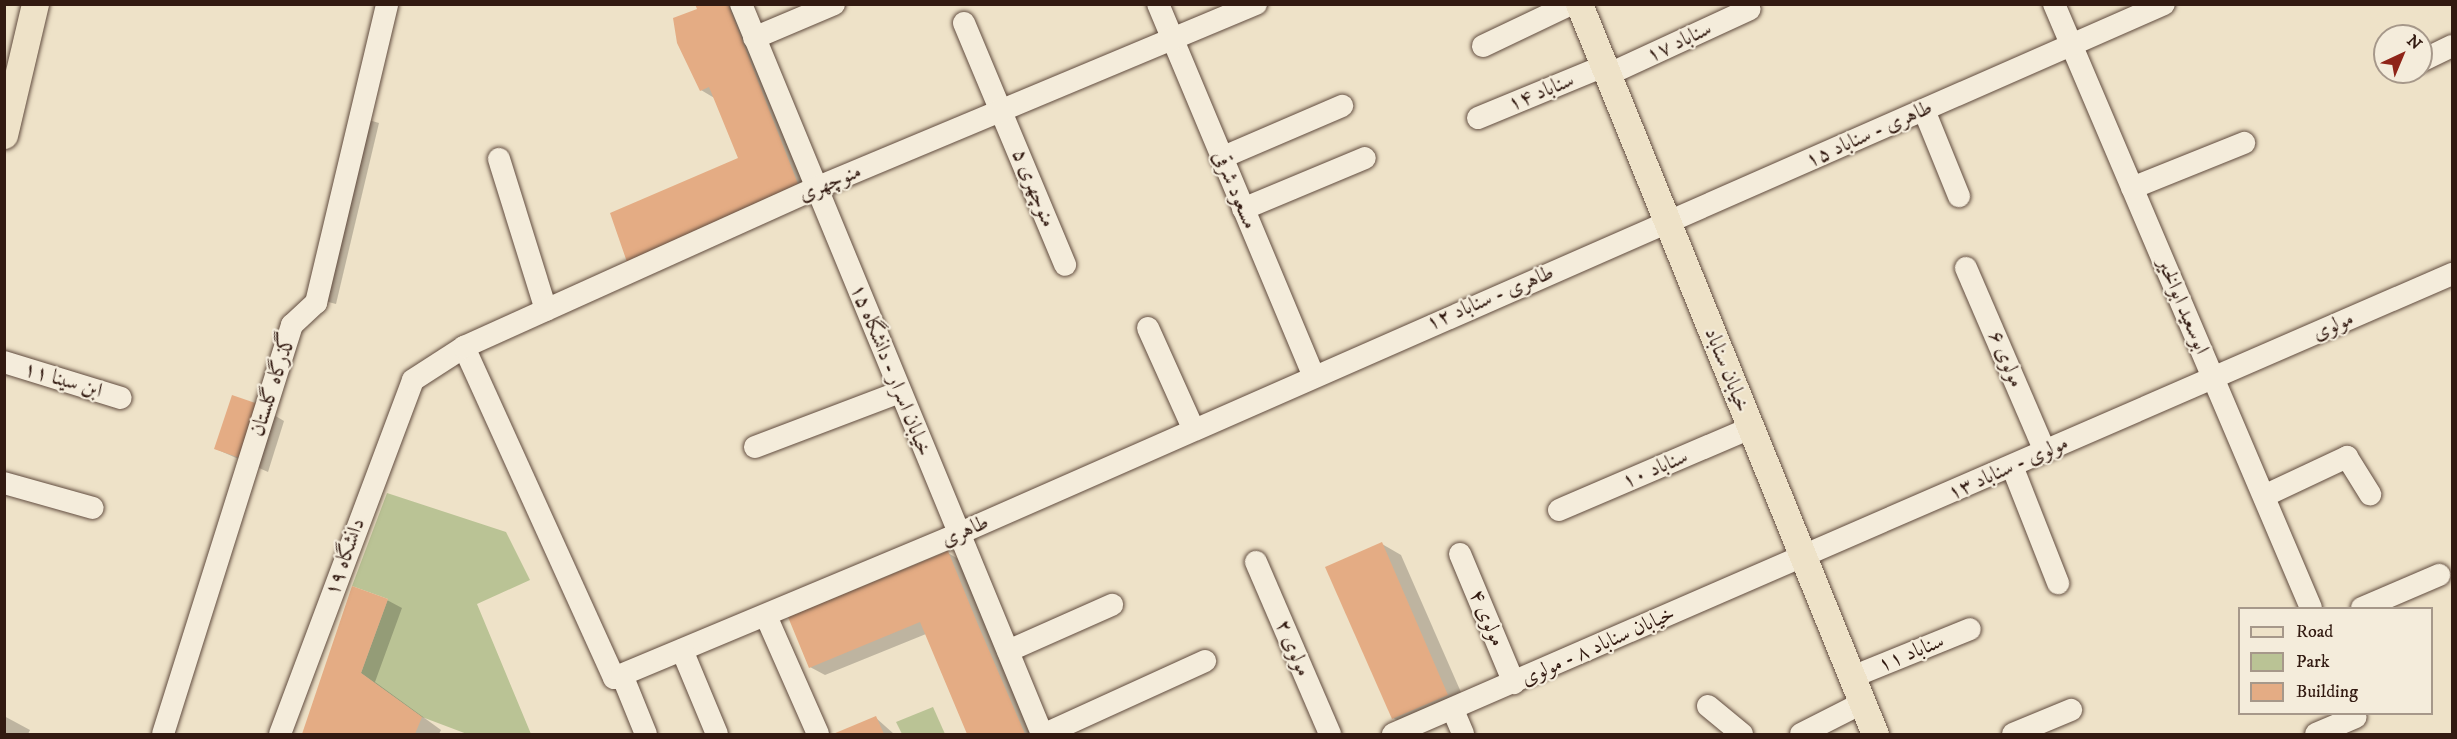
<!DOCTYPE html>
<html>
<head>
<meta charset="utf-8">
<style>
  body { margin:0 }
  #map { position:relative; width:2457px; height:739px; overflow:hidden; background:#eee2c8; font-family:"IM FELL DW Pica",Amiri,serif }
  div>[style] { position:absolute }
  .green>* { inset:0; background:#bac395 }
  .shadow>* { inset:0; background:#0003 }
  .building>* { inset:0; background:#e4ac84 }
  .roads { filter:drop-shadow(0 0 2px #614c3f) drop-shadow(0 0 2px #614c3f) }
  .minor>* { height:22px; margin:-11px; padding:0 11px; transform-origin:11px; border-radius:11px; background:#f4ecdb }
  .major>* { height:27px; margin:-13.5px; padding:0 13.5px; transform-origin:13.5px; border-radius:13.5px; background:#eee2c8 }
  span { translate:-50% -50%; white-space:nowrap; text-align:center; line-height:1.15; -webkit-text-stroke:4.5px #f4ecdb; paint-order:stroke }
  .street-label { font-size:21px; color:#321a11 }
  .frame { position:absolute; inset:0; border:6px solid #321a11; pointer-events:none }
  .legend { position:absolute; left:2238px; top:607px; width:195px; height:108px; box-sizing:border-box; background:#f4ecdb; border:2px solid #a6988a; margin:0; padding:8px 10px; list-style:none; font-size:18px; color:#321a11 }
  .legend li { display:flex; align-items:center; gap:12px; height:30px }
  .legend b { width:30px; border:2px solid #a6988a }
  .north { position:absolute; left:2373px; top:24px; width:60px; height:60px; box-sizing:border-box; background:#f4ecdb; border:2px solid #a6988a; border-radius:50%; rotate:44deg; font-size:16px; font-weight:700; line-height:24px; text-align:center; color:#321a11 }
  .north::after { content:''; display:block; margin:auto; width:21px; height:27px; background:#8f2418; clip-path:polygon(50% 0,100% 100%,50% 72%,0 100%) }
</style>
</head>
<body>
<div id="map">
  <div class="green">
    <div style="clip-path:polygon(387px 493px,506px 532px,530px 580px,477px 604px,531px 734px,467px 734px,422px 717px,361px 673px,388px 599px,352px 586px)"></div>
    <div style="clip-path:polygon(933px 707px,945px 734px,902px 734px,896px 722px)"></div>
  </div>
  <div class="shadow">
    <div style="clip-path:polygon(697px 4px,737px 4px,817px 196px,740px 159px,716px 99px,701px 90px)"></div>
    <div style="clip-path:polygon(352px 115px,379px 123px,336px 304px,313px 298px)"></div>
    <div style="clip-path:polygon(257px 405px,284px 421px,268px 472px,216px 449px)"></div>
    <div style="clip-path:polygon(1382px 544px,1401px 555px,1467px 706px,1413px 729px,1393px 718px)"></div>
    <div style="clip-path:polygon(948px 553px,967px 564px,1039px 734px,969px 734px,926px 634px,825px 675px,810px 667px)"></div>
    <div style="clip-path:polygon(387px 600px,402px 608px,375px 682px,441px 730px,439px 734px,303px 734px,333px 651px)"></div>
    <div style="clip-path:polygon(4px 716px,30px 730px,28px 734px,4px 734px)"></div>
    <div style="clip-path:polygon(876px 718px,894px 734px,838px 734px)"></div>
  </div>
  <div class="building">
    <div style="clip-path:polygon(695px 4px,728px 4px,798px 184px,627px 262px,610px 213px,738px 158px,709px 87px,700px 91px,677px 43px,673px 18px,697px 9px)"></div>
    <div style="clip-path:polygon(232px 395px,258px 404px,240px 458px,214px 449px)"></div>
    <div style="clip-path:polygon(1382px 542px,1448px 695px,1392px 719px,1325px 567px)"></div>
    <div style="clip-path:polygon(948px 551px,979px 627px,1025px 734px,967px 734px,920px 622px,809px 668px,788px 617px)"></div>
    <div style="clip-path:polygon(352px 586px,388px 599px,361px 673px,422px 717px,415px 734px,302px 734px)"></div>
    <div style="clip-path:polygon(876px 716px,884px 734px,833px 734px)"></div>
  </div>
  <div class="roads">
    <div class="minor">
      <div style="left:741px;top:4px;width:790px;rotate:67.59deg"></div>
      <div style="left:1158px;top:4px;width:402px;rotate:67.3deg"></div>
      <div style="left:2054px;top:4px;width:656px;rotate:66.95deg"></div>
      <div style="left:964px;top:23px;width:262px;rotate:67.3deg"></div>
      <div style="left:754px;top:38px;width:87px;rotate:-23deg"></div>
      <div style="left:1483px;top:46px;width:98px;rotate:-25.5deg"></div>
      <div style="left:2421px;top:61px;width:34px;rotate:-26deg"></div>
      <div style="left:1607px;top:75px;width:157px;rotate:-24.8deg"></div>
      <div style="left:1924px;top:110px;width:93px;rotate:67.9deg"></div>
      <div style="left:1478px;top:118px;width:136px;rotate:-22.4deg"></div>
      <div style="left:1221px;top:158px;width:132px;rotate:-23.3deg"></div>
      <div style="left:499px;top:159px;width:158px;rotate:72.7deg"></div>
      <div style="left:2132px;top:188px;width:121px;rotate:-21.9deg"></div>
      <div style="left:1243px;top:209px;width:132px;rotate:-22.7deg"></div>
      <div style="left:1966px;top:268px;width:199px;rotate:66.7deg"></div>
      <div style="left:1148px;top:328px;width:110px;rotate:65.8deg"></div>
      <div style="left:464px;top:347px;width:363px;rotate:65.6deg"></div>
      <div style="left:614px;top:678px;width:373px;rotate:-22.7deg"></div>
      <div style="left:958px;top:534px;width:1317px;rotate:-23.72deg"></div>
      <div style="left:4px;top:362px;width:122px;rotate:17.1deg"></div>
      <div style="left:755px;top:447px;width:155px;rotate:-20.8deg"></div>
      <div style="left:2012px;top:466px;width:126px;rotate:68.5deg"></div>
      <div style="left:4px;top:483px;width:92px;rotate:15.7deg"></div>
      <div style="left:2264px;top:496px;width:92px;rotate:-25.2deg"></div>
      <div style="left:2347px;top:457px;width:44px;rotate:58.1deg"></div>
      <div style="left:1559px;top:510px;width:208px;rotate:-23.2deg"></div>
      <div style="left:1460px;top:554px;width:140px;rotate:67.3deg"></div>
      <div style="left:1256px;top:562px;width:187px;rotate:66.7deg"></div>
      <div style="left:2362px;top:608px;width:84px;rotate:-23.2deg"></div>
      <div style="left:766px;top:616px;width:129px;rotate:66.2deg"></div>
      <div style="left:682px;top:650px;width:91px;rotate:67.4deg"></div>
      <div style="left:1008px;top:651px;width:114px;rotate:-23.9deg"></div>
      <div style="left:622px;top:675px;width:64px;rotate:67.9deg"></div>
      <div style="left:1852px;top:677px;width:127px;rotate:-22.1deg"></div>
      <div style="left:1708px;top:706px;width:44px;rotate:39.5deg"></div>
      <div style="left:1453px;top:710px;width:26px;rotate:67deg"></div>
      <div style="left:163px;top:734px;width:429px;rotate:-72.5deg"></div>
      <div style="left:292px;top:325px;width:33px;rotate:-43deg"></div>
      <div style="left:316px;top:303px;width:307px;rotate:-76.6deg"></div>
      <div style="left:280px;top:734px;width:378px;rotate:-69.4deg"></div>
      <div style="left:413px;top:380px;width:61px;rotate:-32.9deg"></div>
      <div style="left:464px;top:347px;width:386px;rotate:-24.3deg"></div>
      <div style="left:816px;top:188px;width:477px;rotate:-22.7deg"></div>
      <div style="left:1045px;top:734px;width:176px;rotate:-24.5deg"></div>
      <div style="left:1393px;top:734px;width:1155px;rotate:-23.48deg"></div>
      <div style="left:1801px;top:734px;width:68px;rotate:-26.9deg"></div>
      <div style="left:2013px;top:734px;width:63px;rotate:-22.5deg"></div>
      <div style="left:2316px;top:734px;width:43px;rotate:-23deg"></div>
    </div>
    <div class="major">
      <div style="left:1579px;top:4px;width:788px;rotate:67.93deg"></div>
      <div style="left:4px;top:135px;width:135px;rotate:-76.7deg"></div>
    </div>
  </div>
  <div class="street-label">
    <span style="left:1679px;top:42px;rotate:-25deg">سناباد ۱۷</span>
    <span style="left:1541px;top:92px;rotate:-22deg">سناباد ۱۴</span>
    <span style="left:1869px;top:134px;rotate:-24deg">طاهری - سناباد ۱۵</span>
    <span style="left:830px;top:183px;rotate:-23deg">منوچهری</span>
    <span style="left:1034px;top:188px;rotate:68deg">منوچهری ۵</span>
    <span style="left:1235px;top:190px;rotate:67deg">مسعود شرقی</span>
    <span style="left:1490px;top:298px;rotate:-23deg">طاهری - سناباد ۱۲</span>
    <span style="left:2183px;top:306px;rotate:67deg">ابوسعید ابوالخیر</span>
    <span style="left:2333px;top:326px;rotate:-24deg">مولوی</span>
    <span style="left:2006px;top:359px;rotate:67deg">مولوی ۶</span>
    <span style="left:891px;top:370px;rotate:68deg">خیابان اسرار - دانشگاه ۱۵</span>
    <span style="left:1727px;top:370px;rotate:68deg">خیابان سناباد</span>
    <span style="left:63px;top:380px;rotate:17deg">ابن سینا ۱۱</span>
    <span style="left:273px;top:385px;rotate:-72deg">گذرگاه گلستان</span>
    <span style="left:2008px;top:468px;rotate:-24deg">مولوی - سناباد ۱۳</span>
    <span style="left:1655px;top:469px;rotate:-23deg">سناباد ۱۰</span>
    <span style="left:965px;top:531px;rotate:-24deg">طاهری</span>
    <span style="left:345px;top:557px;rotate:-70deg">دانشگاه ۱۹</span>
    <span style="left:1487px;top:618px;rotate:67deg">مولوی ۴</span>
    <span style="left:1598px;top:646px;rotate:-24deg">خیابان سناباد ۸ - مولوی</span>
    <span style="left:1293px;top:648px;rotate:67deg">مولوی ۲</span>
    <span style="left:1911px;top:653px;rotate:-22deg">سناباد ۱۱</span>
  </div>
  <div class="frame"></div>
  <ul class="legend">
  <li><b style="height:8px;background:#eee2c8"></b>Road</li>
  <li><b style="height:16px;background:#bac395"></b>Park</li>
  <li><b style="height:16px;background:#e4ac84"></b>Building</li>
  </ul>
  <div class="north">N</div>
</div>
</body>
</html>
